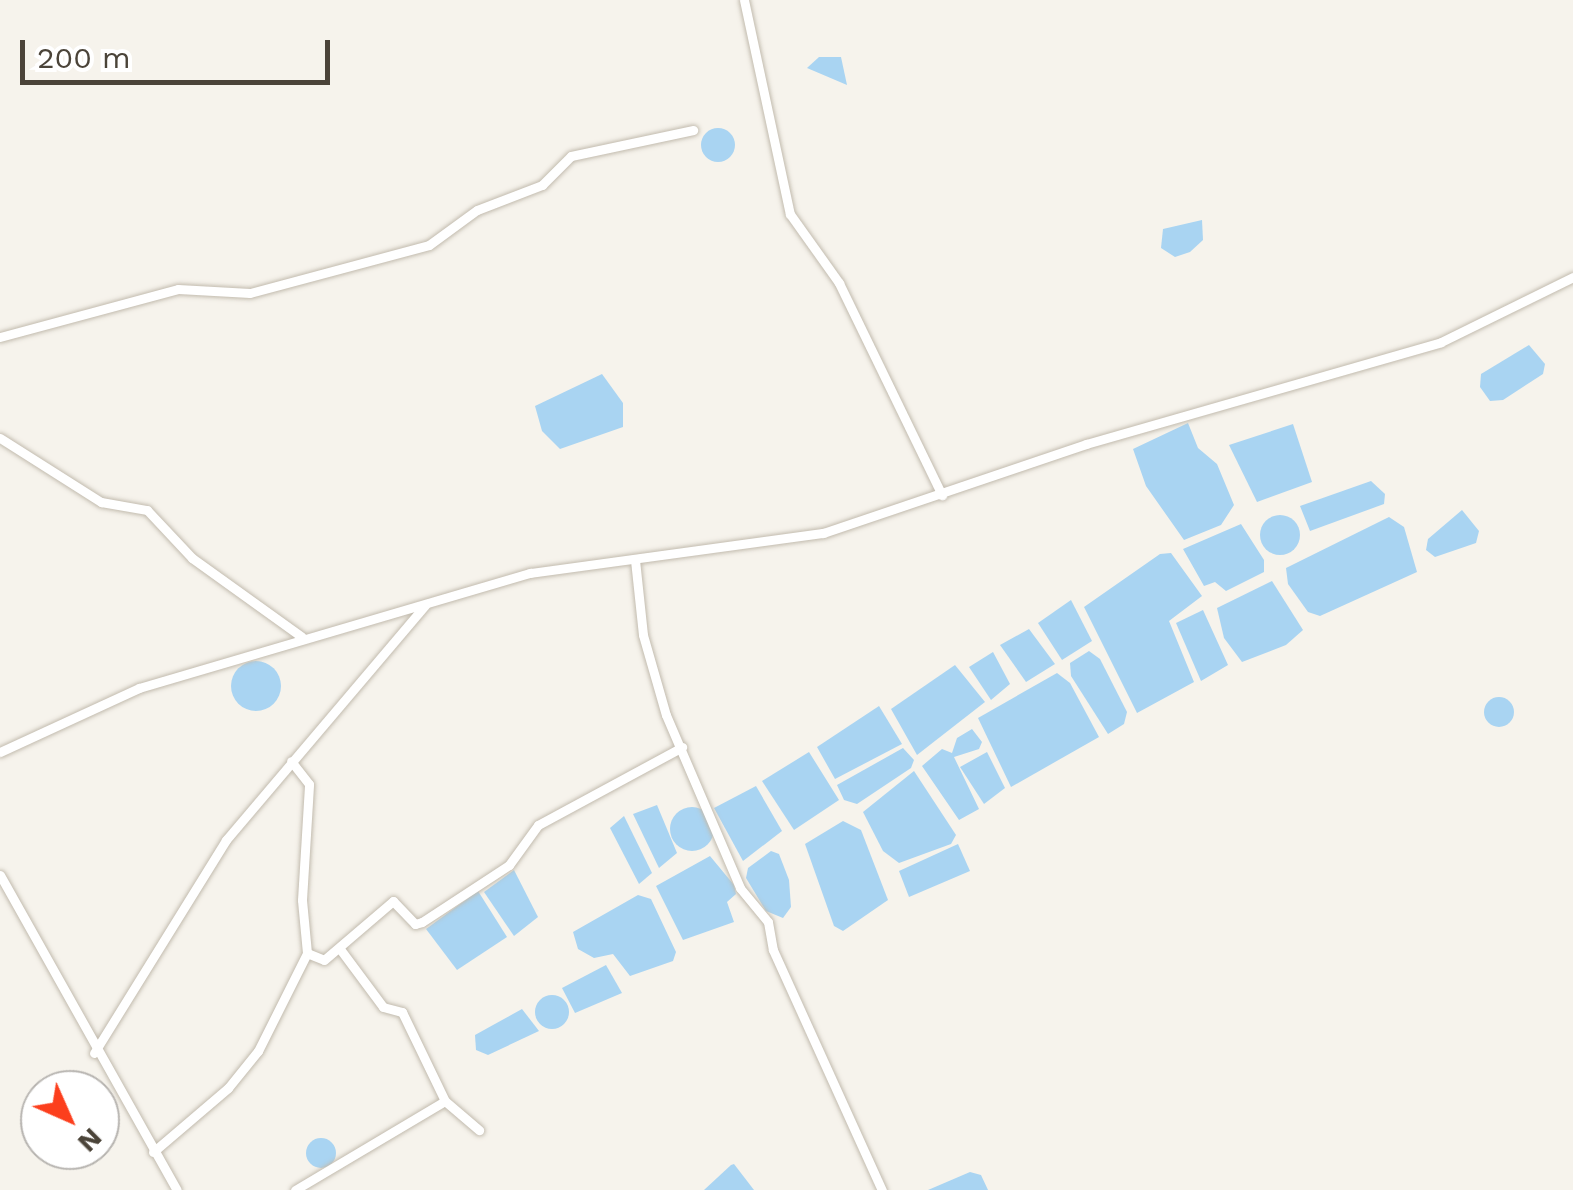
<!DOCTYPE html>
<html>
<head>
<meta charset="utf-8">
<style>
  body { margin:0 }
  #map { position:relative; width:1573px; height:1190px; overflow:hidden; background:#f6f3ec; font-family:"Work Sans",sans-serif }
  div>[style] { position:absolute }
  .water>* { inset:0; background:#a9d4f2 }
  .round { border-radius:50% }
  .roads { filter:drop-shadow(0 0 2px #c2bbae) drop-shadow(0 0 2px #c2bbae) }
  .minor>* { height:9px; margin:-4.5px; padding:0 4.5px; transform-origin:4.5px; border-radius:4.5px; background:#fff }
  span { translate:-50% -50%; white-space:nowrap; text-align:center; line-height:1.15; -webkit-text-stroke:10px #fff; paint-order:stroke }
  .north { position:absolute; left:20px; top:1070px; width:100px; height:100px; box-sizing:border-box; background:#fff; border:2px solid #b7b4b0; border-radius:50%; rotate:135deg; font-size:28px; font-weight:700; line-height:40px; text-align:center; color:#4b4439 }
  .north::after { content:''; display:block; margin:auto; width:35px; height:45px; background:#fc3f1d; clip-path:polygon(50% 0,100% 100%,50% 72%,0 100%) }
  .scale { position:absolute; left:20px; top:40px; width:310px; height:45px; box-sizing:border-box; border:5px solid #4b4439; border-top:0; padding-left:12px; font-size:30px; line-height:35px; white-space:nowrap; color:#4b4439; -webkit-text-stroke:8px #fff; paint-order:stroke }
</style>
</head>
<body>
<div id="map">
  <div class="water">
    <div style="clip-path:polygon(819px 57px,841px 57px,847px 85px,807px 68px)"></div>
    <div class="round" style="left:701px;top:128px;width:34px;height:34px"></div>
    <div style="clip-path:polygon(1202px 220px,1203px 240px,1190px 252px,1175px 257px,1161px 248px,1163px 229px)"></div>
    <div style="clip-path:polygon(1529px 345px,1545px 364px,1543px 374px,1503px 400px,1490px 401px,1480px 387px,1481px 374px)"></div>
    <div style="clip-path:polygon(602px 374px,623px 403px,623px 427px,560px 449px,542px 431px,535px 406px)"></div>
    <div style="clip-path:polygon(1188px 423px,1198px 448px,1217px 464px,1234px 505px,1221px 525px,1184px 540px,1146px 486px,1133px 449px)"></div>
    <div style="clip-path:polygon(1293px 424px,1312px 482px,1257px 502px,1229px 445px)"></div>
    <div style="clip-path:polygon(1371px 481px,1385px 494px,1384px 504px,1310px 531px,1300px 506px)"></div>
    <div style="clip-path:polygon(1462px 510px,1479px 531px,1476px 543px,1435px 557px,1426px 550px,1428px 539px)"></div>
    <div class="round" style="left:1260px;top:515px;width:40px;height:40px"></div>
    <div style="clip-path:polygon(1389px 517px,1404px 527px,1417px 572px,1320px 616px,1308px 612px,1288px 584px,1286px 568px)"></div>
    <div style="clip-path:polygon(1241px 524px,1264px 560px,1264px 572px,1226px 591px,1215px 582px,1204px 586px,1183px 549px)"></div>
    <div style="clip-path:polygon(1171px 553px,1202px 596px,1169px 621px,1194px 682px,1137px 713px,1084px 607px,1160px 554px)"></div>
    <div style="clip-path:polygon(1272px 581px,1303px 630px,1286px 645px,1242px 662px,1224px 638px,1217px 608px)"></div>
    <div style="clip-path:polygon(1071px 600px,1092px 641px,1062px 660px,1038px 623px)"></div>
    <div style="clip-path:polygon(1203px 610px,1228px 665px,1201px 681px,1176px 623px)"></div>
    <div style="clip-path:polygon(1029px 629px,1055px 664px,1026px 682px,1000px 645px)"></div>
    <div style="clip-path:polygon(1089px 651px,1100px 659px,1127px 712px,1124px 724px,1108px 734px,1071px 676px,1070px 663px)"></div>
    <div style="clip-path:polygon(993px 652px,1010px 684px,991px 700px,969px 667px)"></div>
    <div class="round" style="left:231px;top:661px;width:50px;height:50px"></div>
    <div style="clip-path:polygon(955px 665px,985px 702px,917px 755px,891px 709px)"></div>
    <div style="clip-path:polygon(1057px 673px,1070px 683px,1099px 737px,1011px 787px,978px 718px)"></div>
    <div class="round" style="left:1484px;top:697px;width:30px;height:30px"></div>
    <div style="clip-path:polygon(879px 706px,902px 744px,835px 779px,817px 747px)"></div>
    <div style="clip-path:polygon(972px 729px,982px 742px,979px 749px,954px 757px,979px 809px,959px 820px,922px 766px,942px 749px,952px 753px,957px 738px)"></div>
    <div style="clip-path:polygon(903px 748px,914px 760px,911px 768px,857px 804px,844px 800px,837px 785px)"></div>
    <div style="clip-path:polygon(809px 752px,839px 800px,794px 830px,762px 781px)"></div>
    <div style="clip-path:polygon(987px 752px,1005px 788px,984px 804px,960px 767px)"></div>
    <div style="clip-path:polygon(914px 771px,956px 835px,951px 844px,899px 863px,883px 851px,863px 812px)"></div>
    <div style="clip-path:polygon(756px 786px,782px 831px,743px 861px,714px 808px)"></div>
    <div style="clip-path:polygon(657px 805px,677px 853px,659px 868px,633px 814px)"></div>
    <div class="round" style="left:670px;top:807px;width:44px;height:44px"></div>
    <div style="clip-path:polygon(624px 816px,652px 873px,639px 884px,610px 828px)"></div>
    <div style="clip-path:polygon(843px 821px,861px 830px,888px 900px,843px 931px,834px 926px,805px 844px)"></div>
    <div style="clip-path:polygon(958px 844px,970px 871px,909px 897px,899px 871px)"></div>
    <div style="clip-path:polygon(771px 851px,779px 854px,789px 880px,791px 907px,783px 918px,766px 911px,746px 878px,748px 868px)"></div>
    <div style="clip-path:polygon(710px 856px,734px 885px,736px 894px,727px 902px,734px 922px,683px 940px,656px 886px)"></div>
    <div style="clip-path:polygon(514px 870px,538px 917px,514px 936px,484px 892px)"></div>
    <div style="clip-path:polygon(478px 891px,507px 937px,457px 970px,426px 929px)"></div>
    <div style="clip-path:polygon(638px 895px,651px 899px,676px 952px,673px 961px,630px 976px,613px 954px,594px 958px,578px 949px,573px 932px)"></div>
    <div style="clip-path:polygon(606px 965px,622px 993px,575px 1013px,562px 988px)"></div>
    <div class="round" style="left:535px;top:995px;width:34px;height:34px"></div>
    <div style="clip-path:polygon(522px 1009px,539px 1031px,488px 1055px,476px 1050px,475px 1035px)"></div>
    <div class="round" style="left:306px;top:1138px;width:30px;height:30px"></div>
    <div style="clip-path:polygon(734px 1164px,754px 1190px,704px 1190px,731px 1165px)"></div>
    <div style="clip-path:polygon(970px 1172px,981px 1175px,988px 1190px,928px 1190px)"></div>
  </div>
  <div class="roads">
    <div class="minor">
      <div style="left:744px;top:0;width:219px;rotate:77.9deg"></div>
      <div style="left:790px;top:214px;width:85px;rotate:54.6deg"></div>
      <div style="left:839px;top:283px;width:236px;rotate:64.1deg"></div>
      <div style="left:0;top:337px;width:184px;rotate:-15.1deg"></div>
      <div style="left:178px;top:289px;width:72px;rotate:3.2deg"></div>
      <div style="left:250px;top:293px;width:185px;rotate:-15deg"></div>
      <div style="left:429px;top:245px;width:59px;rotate:-36.1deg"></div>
      <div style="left:477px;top:210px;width:70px;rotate:-21deg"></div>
      <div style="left:542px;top:185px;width:41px;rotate:-45deg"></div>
      <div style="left:571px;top:156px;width:125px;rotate:-12deg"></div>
      <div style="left:0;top:438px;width:120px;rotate:32.4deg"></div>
      <div style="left:101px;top:502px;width:47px;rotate:9.9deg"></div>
      <div style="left:147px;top:510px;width:66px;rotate:46.8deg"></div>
      <div style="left:192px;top:558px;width:135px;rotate:35.7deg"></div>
      <div style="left:635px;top:560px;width:75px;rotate:83.9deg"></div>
      <div style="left:643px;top:635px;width:83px;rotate:74deg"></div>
      <div style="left:666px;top:715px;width:188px;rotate:66.8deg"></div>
      <div style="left:740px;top:888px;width:44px;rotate:50.5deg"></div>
      <div style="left:768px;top:922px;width:28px;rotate:80deg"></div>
      <div style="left:773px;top:950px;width:264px;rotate:65.6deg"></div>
      <div style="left:0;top:752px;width:153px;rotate:-24.7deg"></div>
      <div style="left:139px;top:688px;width:408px;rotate:-16.4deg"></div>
      <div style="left:530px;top:573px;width:296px;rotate:-7.8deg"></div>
      <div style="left:823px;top:533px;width:278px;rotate:-18.7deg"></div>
      <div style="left:1086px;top:444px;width:369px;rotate:-16deg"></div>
      <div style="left:1441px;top:342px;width:147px;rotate:-26.2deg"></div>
      <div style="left:0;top:875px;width:361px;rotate:60.7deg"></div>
      <div style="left:340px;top:949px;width:72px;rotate:53.4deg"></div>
      <div style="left:383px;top:1007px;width:20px;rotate:15deg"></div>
      <div style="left:402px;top:1012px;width:99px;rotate:64.2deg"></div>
      <div style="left:445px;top:1101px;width:45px;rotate:40.5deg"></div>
      <div style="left:307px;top:953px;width:18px;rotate:22deg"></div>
      <div style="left:324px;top:960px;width:91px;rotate:-40.5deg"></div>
      <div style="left:393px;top:901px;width:32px;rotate:46deg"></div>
      <div style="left:415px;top:924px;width:7px;rotate:-16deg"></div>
      <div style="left:422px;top:922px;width:104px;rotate:-33.2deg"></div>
      <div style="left:509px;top:865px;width:49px;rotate:-54.1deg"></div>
      <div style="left:538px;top:825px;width:164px;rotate:-28.4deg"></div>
      <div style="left:94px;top:1053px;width:251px;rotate:-58.2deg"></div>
      <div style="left:226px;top:840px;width:308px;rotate:-49.7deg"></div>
      <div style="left:153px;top:1152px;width:99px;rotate:-40.5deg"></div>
      <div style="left:228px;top:1088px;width:48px;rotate:-51deg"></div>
      <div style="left:258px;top:1051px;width:110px;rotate:-63.4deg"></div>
      <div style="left:307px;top:953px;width:53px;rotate:-95.4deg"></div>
      <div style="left:302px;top:900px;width:116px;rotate:-86.5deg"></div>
      <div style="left:309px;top:784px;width:29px;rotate:-128deg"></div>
      <div style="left:295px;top:1190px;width:174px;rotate:-30.7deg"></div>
    </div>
  </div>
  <div class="north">N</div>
  <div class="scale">200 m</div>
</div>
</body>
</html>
